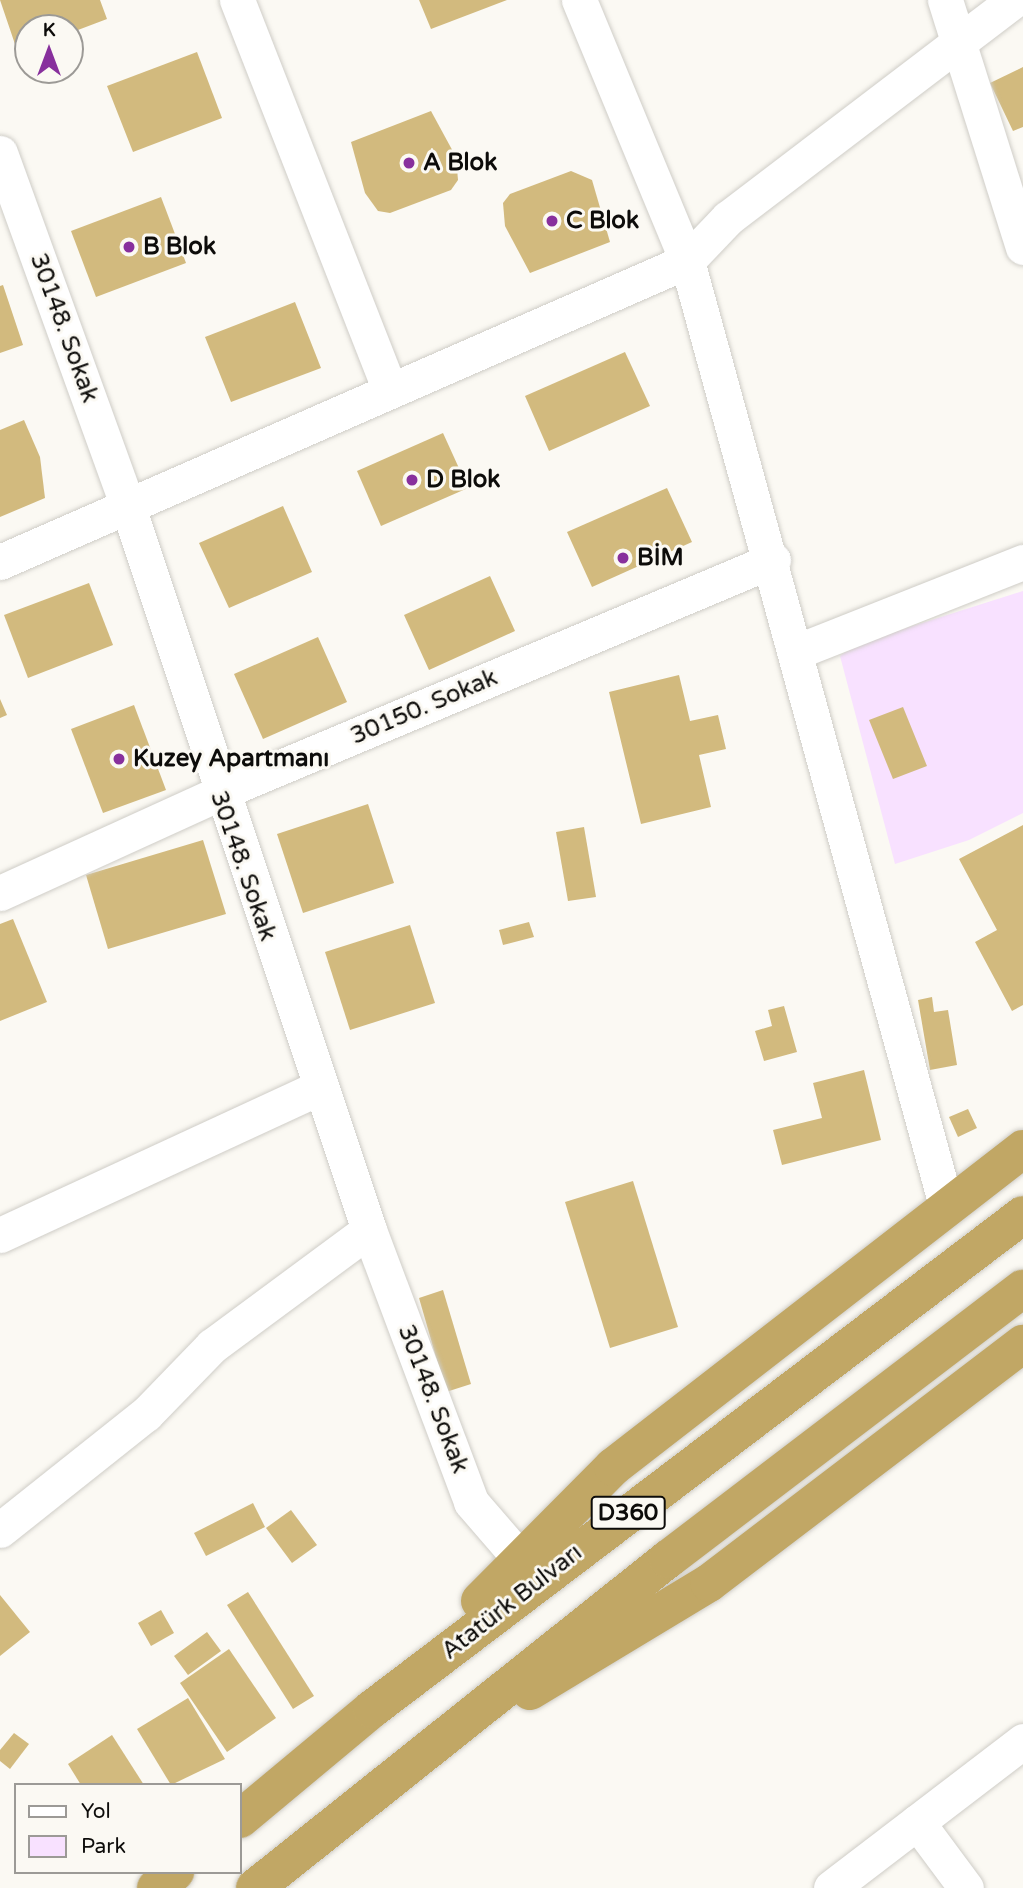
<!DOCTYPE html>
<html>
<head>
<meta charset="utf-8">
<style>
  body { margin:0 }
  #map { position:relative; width:1023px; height:1888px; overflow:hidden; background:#fbf9f3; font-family:"Varela Round",sans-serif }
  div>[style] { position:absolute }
  .green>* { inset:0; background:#f8e1ff }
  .building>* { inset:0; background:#d2ba7e }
  .roads { filter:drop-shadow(0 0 2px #cfcdc7) drop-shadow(0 0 2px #cfcdc7) }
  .street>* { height:35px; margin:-17.5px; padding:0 17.5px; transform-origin:17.5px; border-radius:17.5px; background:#fff }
  .highway>* { height:38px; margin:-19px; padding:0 19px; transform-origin:19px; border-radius:19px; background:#c1a765 }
  .dots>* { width:19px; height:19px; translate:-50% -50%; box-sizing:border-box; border:4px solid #fbf9f3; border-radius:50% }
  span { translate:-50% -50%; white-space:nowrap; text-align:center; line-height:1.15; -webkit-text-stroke:6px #fbf9f3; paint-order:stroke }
  .shield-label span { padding:2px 5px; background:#fbf9f3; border:2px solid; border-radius:5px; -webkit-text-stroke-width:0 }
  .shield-label { font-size:23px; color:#0d0c0a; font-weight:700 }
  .poi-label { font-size:24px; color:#0d0c0a; font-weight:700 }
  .left { translate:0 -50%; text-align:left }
  .street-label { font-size:24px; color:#0d0c0a }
  .legend { position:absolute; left:14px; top:1783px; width:228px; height:91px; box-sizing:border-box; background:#fbf9f3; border:2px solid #9c9a96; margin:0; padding:9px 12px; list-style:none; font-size:21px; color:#0d0c0a }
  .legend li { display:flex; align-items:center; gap:14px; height:35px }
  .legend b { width:35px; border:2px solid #9c9a96 }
  .north { position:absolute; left:14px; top:14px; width:70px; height:70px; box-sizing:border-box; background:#fbf9f3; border:2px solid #9c9a96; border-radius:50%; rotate:0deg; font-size:19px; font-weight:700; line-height:28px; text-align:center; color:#0d0c0a }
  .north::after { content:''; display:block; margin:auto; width:24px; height:32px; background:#88309d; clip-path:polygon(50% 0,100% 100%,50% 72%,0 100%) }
</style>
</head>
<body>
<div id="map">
  <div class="green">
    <div style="clip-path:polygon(1023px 591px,1023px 813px,969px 840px,895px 864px,840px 656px,856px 644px)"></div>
  </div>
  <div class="building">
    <div style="clip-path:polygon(0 0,100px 0,107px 19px,70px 33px,70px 28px,28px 28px,28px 49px,18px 53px)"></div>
    <div style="clip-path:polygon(419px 0,507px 0,431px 29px)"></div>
    <div style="clip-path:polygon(197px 52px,222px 118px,133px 152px,107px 86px)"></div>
    <div style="clip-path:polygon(1023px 67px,1023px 127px,1013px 131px,990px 83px)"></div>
    <div style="clip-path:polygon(431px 111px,456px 157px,458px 180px,451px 190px,390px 213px,378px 211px,365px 193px,351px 142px)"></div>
    <div style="clip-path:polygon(571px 171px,592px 180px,610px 242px,530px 273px,505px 226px,503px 203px,510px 194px)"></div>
    <div style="clip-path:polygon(161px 197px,186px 263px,96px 297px,71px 231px)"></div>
    <div style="clip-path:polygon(3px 285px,23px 345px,0 353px,0 286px)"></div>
    <div style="clip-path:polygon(295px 302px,321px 368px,231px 402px,205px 337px)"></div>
    <div style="clip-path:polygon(625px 352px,650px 406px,549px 451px,525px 396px)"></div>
    <div style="clip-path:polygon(24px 420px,40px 457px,45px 498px,0 517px,0 430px)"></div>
    <div style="clip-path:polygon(443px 433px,468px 488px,381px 526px,357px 471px)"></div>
    <div style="clip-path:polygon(667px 488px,692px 542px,592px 587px,567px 532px)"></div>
    <div style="clip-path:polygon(283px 506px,312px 572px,229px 608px,199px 543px)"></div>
    <div style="clip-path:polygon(490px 576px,515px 631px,429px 670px,404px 615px)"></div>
    <div style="clip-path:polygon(89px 583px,113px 645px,28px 678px,4px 615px)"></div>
    <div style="clip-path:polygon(318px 637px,347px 702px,263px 739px,234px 674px)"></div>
    <div style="clip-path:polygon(679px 675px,690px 721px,718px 715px,726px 749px,699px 755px,711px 807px,641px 824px,609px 692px)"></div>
    <div style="clip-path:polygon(0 699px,7px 715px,0 718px)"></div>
    <div style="clip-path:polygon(134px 705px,166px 790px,103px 813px,71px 729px)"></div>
    <div style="clip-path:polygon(903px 707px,927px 766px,893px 779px,869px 720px)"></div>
    <div style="clip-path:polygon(368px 804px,394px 883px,303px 913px,277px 834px)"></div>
    <div style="clip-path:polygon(1023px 825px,1023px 1005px,1012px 1011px,975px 942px,997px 930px,959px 859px)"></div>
    <div style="clip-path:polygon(584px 827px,596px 897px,568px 901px,556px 832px)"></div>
    <div style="clip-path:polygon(203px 840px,226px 914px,108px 949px,86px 875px)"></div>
    <div style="clip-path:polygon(13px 919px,47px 1002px,0 1021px,0 924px)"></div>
    <div style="clip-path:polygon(529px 922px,534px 937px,503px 945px,499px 930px)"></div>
    <div style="clip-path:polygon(410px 925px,435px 1003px,350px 1030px,325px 952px)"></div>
    <div style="clip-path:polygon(932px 997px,934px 1012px,948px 1010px,957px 1065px,930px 1070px,918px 1000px)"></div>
    <div style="clip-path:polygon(784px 1006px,797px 1052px,764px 1061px,755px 1031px,772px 1026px,768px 1010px)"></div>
    <div style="clip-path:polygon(864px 1070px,881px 1140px,782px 1165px,773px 1130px,822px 1118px,813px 1083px)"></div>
    <div style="clip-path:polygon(968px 1109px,977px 1128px,958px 1137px,949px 1117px)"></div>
    <div style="clip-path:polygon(633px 1181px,678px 1327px,610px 1348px,565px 1202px)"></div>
    <div style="clip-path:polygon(443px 1290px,471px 1384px,446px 1392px,419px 1298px)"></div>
    <div style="clip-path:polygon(253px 1503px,265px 1527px,206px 1556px,194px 1533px)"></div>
    <div style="clip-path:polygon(291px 1510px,317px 1545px,292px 1563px,266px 1528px)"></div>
    <div style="clip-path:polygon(248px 1592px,314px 1696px,293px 1709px,227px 1605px)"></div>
    <div style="clip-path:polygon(0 1595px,30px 1632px,0 1656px)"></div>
    <div style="clip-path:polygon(161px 1610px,174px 1633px,151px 1646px,138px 1623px)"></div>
    <div style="clip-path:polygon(207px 1632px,221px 1651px,188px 1675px,174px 1656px)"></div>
    <div style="clip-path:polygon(229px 1649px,276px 1718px,227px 1752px,180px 1683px)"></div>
    <div style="clip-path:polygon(188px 1698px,225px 1759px,171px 1785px,137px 1729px)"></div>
    <div style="clip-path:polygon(14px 1733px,29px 1744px,10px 1769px,0 1761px,0 1750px)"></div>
    <div style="clip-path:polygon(112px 1735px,144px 1785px,81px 1785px,68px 1764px)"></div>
  </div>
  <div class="roads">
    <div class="street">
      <div style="left:237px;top:0;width:416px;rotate:68.6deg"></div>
      <div style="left:579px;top:0;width:282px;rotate:67.5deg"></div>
      <div style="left:687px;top:261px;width:979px;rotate:74.66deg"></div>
      <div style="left:945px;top:0;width:259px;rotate:72.5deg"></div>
      <div style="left:0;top:153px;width:373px;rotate:70.1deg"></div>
      <div style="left:127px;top:504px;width:765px;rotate:71.57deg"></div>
      <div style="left:369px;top:1230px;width:290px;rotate:69.4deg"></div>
      <div style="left:471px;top:1502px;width:77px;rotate:49.2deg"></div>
      <div style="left:0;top:562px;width:750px;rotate:-23.66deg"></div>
      <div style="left:687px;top:261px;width:59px;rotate:-46.4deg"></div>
      <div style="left:728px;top:218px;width:360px;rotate:-37.3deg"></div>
      <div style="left:798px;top:651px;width:242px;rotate:-21.6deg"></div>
      <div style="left:0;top:893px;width:241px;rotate:-24.5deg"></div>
      <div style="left:219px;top:793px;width:601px;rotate:-22.81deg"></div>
      <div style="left:0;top:1235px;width:350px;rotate:-24.8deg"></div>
      <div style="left:0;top:1530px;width:186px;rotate:-38.5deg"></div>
      <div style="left:146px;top:1414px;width:95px;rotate:-45.9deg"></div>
      <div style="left:212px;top:1346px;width:195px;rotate:-36.5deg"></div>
      <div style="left:917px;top:1822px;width:82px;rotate:53.4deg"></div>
      <div style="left:831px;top:1888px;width:242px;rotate:-37.4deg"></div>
    </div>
    <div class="highway">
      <div style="left:480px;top:1601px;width:189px;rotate:-45.2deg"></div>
      <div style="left:613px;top:1467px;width:519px;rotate:-37.8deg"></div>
      <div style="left:530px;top:1691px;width:209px;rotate:-31.1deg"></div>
      <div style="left:709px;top:1583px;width:395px;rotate:-37.3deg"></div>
      <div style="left:240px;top:1819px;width:172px;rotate:-39.8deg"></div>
      <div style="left:372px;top:1709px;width:817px;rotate:-37.19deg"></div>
      <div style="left:156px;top:1888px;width:25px;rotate:-40deg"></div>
      <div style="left:255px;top:1888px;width:528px;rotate:-38.54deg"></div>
      <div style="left:668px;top:1559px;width:446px;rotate:-37.3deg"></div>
    </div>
  </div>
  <div class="dots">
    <div style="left:409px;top:163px;background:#88309d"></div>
    <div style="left:552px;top:221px;background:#88309d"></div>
    <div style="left:129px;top:247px;background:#88309d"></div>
    <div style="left:412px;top:480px;background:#88309d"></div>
    <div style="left:623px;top:558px;background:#88309d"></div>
    <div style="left:119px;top:759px;background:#88309d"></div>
  </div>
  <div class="shield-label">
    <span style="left:628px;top:1513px">D360</span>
  </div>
  <div class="poi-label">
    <span class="left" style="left:423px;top:163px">A Blok</span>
    <span class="left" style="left:566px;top:221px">C Blok</span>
    <span class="left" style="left:143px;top:247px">B Blok</span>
    <span class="left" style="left:426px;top:480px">D Blok</span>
    <span class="left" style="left:637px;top:558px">BİM</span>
    <span class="left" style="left:133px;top:759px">Kuzey Apartmanı</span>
  </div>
  <div class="street-label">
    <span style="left:64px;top:328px;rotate:70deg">30148. Sokak</span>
    <span style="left:424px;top:707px;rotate:-23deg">30150. Sokak</span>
    <span style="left:243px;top:866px;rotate:71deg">30148. Sokak</span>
    <span style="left:433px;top:1399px;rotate:69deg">30148. Sokak</span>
    <span style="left:512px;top:1602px;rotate:-38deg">Atatürk Bulvarı</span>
  </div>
  <ul class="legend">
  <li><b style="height:9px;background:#fff"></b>Yol</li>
  <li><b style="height:19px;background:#f8e1ff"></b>Park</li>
  </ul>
  <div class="north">K</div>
</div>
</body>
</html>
